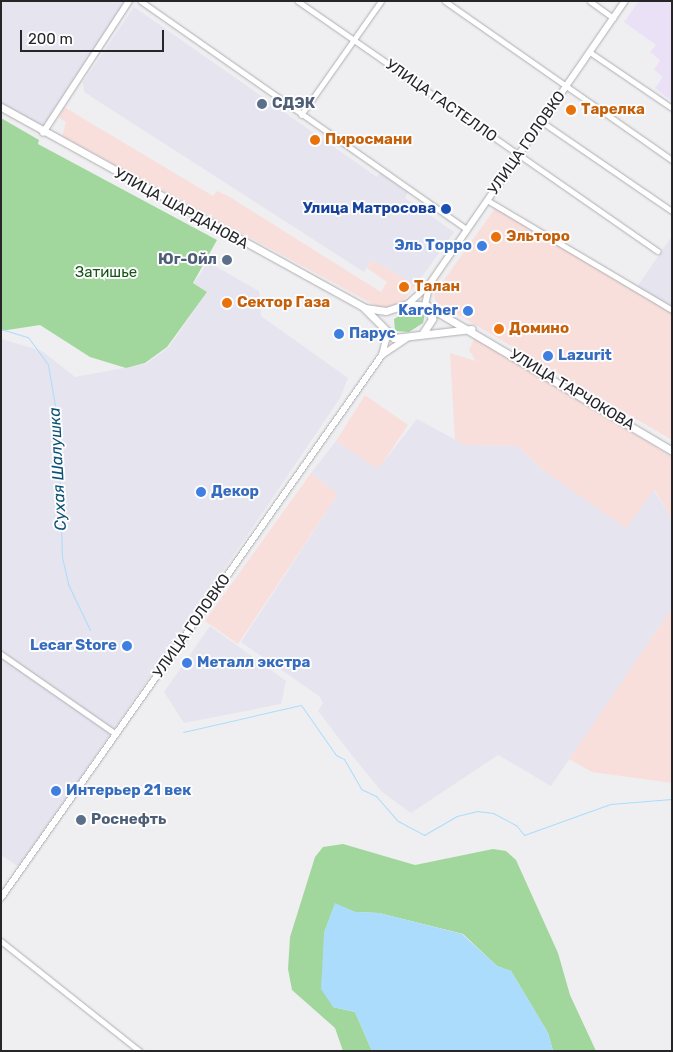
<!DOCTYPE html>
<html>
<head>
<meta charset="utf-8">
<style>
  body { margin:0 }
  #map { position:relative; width:673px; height:1052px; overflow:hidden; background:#efeff2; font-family:Rubik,sans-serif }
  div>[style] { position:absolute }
  .commercial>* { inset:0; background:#f9dfdb }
  .built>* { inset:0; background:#e6e4ef }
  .education>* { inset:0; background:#eae1f6 }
  .green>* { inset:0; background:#a1d79c }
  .water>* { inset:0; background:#abdcfc }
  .stream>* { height:1px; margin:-0.5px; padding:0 0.5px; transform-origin:0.5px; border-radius:0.5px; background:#abdcfc }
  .roads { filter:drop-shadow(0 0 1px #aeaeb1) drop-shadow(0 0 1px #aeaeb1) }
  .minor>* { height:4.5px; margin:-2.25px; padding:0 2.25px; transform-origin:2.25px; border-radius:2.25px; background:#fff }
  .tertiary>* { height:5.5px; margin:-2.75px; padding:0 2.75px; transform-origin:2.75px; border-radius:2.75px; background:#fff }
  .secondary>* { height:7px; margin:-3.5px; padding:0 3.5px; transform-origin:3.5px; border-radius:3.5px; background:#fff }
  .dots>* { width:14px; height:14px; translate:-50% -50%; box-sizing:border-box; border:2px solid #fdfdff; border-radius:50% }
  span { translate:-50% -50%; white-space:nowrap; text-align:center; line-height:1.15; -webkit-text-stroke:4px #fdfdff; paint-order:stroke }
  .street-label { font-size:15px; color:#262527 }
  .service-label { font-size:15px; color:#4e5e75; font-weight:700 }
  .left { translate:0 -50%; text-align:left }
  .right { translate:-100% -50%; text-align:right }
  .food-label { font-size:15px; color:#c56008; font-weight:700 }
  .transit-label { font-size:15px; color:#164399; font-weight:700 }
  .shop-label { font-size:15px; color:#366cbe; font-weight:700 }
  .park-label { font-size:15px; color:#185516 }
  .water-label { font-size:16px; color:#0e5375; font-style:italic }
  .frame { position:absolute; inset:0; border:2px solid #262527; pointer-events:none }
  .scale { position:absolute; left:20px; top:30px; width:144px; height:22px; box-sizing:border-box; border:2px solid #262527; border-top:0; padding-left:6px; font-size:15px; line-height:18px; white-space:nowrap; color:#262527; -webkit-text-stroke:4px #fdfdff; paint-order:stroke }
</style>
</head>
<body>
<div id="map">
  <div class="commercial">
    <div style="clip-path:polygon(64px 107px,213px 196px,217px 191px,228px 196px,381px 292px,387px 282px,367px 268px,372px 260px,416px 285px,400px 305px,380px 308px,62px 136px,66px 122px,59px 118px)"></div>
    <div style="clip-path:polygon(496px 207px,672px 311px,672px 440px,436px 302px,434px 294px)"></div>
    <div style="clip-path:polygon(475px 337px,672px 457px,672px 519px,655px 490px,626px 529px,544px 471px,517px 446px,465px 445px,455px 440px,450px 353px,476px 361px,469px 350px)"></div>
    <div style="clip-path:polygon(365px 395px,408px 425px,378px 470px,336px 441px)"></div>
    <div style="clip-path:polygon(311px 473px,338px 494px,238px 644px,205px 621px)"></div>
    <div style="clip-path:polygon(672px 608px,672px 783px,592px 772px,569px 759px)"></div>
  </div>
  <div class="built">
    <div style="clip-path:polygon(1px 1px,129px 1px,43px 133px,1px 107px)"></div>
    <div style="clip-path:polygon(134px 7px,377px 177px,380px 173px,408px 192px,405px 198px,454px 232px,416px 285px,372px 260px,364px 272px,84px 92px,83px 82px)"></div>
    <div style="clip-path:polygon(672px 236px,672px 307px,637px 287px)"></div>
    <div style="clip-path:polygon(208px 262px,259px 291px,261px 316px,348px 378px,340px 398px,247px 536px,19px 867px,1px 855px,1px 339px,42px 351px,75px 377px,146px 364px,169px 347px,207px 292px,194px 283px)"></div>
    <div style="clip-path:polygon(417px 419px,465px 445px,517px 446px,544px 471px,626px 528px,654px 490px,672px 519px,672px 608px,551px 786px,498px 755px,411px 813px,382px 792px,351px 754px,318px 711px,323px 703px,319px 696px,241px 642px,338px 494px,311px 473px,336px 441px,378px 469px)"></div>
    <div style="clip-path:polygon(210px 626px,286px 681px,281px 704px,184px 723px,164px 692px)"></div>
  </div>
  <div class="education">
    <div style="clip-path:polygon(639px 1px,672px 1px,672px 101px,655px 88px,663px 77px,654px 70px,660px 60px,650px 52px,656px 45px,624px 22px)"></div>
  </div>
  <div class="green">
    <div style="clip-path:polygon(1px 118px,39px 140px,38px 144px,217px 240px,193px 283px,207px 292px,167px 347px,145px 363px,126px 368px,90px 357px,40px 325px,1px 331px)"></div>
    <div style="clip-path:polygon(407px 311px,425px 314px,423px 323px,409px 332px,395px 331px,394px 319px)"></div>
    <div style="clip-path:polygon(343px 844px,415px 865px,493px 849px,506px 851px,516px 860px,558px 953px,570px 995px,596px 1051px,553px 1051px,548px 1033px,511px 971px,497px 966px,463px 934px,379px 913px,355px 912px,335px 904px,324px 933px,333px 1007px,355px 1012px,372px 1051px,343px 1051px,335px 1028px,292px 990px,288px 969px,290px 937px,315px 857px,323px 847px)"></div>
  </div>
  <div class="water">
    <div style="clip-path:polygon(335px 903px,355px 912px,379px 913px,462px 934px,497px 966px,511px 971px,548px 1033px,553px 1051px,372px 1051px,355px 1012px,333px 1007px,321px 989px,324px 933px)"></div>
  </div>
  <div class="stream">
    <div style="left:1px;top:329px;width:28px;rotate:17deg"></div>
    <div style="left:28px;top:337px;width:34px;rotate:54deg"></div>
    <div style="left:48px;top:365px;width:59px;rotate:80.2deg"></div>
    <div style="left:58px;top:423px;width:134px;rotate:88.3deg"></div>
    <div style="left:62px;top:557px;width:28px;rotate:77deg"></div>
    <div style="left:68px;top:584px;width:51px;rotate:64.4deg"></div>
    <div style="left:183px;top:732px;width:121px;rotate:-12.9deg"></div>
    <div style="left:301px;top:705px;width:61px;rotate:55deg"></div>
    <div style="left:336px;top:755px;width:9px;rotate:27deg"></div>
    <div style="left:344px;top:759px;width:34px;rotate:60deg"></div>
    <div style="left:361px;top:789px;width:17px;rotate:25deg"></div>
    <div style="left:376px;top:796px;width:33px;rotate:49deg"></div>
    <div style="left:398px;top:821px;width:30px;rotate:28deg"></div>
    <div style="left:424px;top:835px;width:38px;rotate:-30deg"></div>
    <div style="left:457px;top:816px;width:21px;rotate:-14deg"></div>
    <div style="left:477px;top:811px;width:16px;rotate:7deg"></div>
    <div style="left:493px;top:813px;width:26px;rotate:28deg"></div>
    <div style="left:516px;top:825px;width:13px;rotate:51deg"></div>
    <div style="left:524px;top:835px;width:91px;rotate:-19.8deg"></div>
    <div style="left:610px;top:804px;width:62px;rotate:-4.6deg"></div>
  </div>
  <div class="roads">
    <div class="minor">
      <div style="left:141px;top:1px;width:398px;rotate:35deg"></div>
      <div style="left:298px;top:1px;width:438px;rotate:34.8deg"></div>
      <div style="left:445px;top:1px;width:277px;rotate:35deg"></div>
      <div style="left:590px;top:1px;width:29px;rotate:36deg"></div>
      <div style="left:590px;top:52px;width:99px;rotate:34.3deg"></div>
      <div style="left:301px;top:115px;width:139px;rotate:-54.9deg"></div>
      <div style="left:541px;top:121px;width:159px;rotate:34.5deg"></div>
      <div style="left:487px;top:200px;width:215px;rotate:30.7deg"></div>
      <div style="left:1px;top:654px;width:140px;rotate:34.8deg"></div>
      <div style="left:1px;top:941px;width:177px;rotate:38.4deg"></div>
    </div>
    <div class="tertiary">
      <div style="left:43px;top:133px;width:158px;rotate:-56.9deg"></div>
      <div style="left:408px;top:304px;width:28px;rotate:-42deg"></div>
      <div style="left:429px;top:285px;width:345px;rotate:-55.4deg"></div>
      <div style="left:425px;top:305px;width:18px;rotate:-77deg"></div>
      <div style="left:382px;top:355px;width:29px;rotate:-34deg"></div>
      <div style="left:1px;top:898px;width:663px;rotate:-54.94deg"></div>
      <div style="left:382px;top:355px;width:24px;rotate:-75deg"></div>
    </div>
    <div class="secondary">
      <div style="left:1px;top:107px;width:414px;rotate:28.9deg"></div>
      <div style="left:363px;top:307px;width:44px;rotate:45deg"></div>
      <div style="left:394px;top:338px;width:78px;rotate:-6.7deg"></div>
      <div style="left:365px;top:308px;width:21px;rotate:8deg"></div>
      <div style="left:386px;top:311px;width:23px;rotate:-18deg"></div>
      <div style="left:408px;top:304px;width:19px;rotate:6deg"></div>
      <div style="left:427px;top:306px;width:285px;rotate:30.6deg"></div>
      <div style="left:423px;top:333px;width:17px;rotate:-57deg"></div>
      <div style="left:432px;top:319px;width:14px;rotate:-111deg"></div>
    </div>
  </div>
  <div class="dots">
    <div style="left:262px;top:104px;background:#5c6f8a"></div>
    <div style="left:571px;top:110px;background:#e8710a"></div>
    <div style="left:315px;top:140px;background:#e8710a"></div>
    <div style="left:446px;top:209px;background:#1a4fb4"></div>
    <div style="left:496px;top:237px;background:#e8710a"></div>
    <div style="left:482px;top:246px;background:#3f7fe0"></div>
    <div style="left:227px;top:260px;background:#5c6f8a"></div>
    <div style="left:404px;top:287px;background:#e8710a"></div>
    <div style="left:227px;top:303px;background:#e8710a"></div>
    <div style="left:468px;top:311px;background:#3f7fe0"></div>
    <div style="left:499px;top:329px;background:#e8710a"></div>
    <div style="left:339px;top:334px;background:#3f7fe0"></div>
    <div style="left:548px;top:356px;background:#3f7fe0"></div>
    <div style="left:201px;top:492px;background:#3f7fe0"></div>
    <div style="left:127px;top:646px;background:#3f7fe0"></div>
    <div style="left:187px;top:663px;background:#3f7fe0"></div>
    <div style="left:56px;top:791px;background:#3f7fe0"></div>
    <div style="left:81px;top:820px;background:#5c6f8a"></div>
  </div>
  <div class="street-label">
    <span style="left:441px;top:101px;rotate:35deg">УЛИЦА ГАСТЕЛЛО</span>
    <span style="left:527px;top:143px;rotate:-55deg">УЛИЦА ГОЛОВКО</span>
    <span style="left:181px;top:209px;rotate:29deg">УЛИЦА ШАРДАНОВА</span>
    <span style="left:572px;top:390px;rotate:31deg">УЛИЦА ТАРЧОКОВА</span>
    <span style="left:192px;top:626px;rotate:-55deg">УЛИЦА ГОЛОВКО</span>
  </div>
  <div class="service-label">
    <span class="left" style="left:272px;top:104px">СДЭК</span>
    <span class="right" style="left:217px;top:260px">Юг-Ойл</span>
    <span class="left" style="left:91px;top:820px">Роснефть</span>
  </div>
  <div class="food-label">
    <span class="left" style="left:581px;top:110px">Тарелка</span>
    <span class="left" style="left:325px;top:140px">Пиросмани</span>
    <span class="left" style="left:506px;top:237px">Эльторо</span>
    <span class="left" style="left:414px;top:287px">Талан</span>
    <span class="left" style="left:237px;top:303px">Сектор Газа</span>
    <span class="left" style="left:509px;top:329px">Домино</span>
  </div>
  <div class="transit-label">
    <span class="right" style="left:436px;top:209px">Улица Матросова</span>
  </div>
  <div class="shop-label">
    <span class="right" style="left:472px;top:246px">Эль Торро</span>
    <span class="right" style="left:458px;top:311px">Kаrcher</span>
    <span class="left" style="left:349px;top:334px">Парус</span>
    <span class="left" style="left:558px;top:356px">Lazurit</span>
    <span class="left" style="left:211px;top:492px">Декор</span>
    <span class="right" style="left:117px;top:646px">Lecar Store</span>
    <span class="left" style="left:197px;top:663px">Металл экстра</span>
    <span class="left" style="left:66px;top:791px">Интерьер 21 век</span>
  </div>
  <div class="park-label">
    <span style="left:106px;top:273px">Затишье</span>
  </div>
  <div class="water-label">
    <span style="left:58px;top:469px;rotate:-93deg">Сухая Шалушка</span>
  </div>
  <div class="frame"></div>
  <div class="scale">200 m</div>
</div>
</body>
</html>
